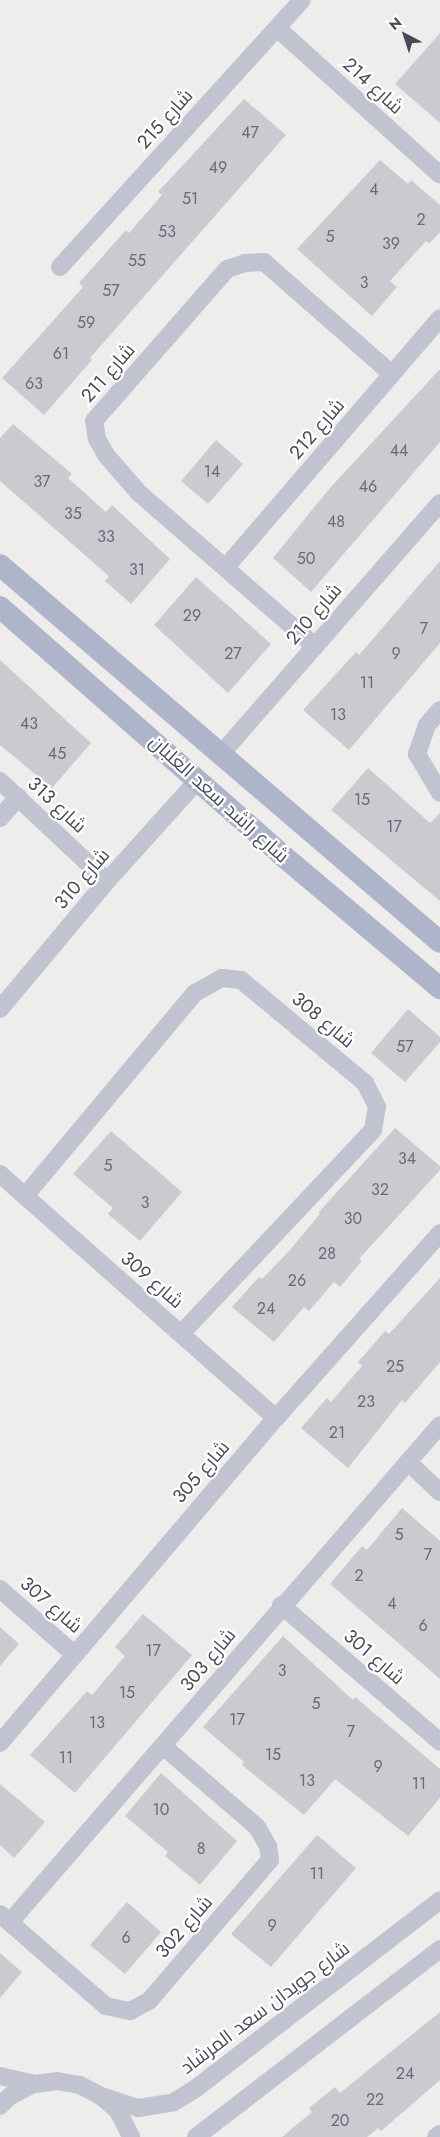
<!DOCTYPE html>
<html>
<head>
<meta charset="utf-8">
<style>
  body { margin:0 }
  #map { position:relative; width:440px; height:2137px; overflow:hidden; background:#efedec; font-family:Jost,Cairo,sans-serif }
  div>[style] { position:absolute }
  .building>* { inset:0; background:#cacad0 }
  .minor>* { height:18px; margin:-9px; padding:0 9px; transform-origin:9px; border-radius:9px; background:#c1c4d0 }
  .major>* { height:22px; margin:-11px; padding:0 11px; transform-origin:11px; border-radius:11px; background:#aeb4c9 }
  span { translate:-50% -50%; white-space:nowrap; text-align:center; line-height:1.15; -webkit-text-stroke:4.5px #fff; paint-order:stroke }
  .number-label { font-size:16px; color:#676b75 }
  .number-label span { -webkit-text-stroke-width:0 }
  .street-label { font-size:19px; color:#464b57 }
  .north { position:absolute; left:380px; top:10px; width:50px; height:50px; -webkit-text-stroke:4px #fff; paint-order:stroke; rotate:320deg; font-size:14px; font-weight:700; line-height:20px; text-align:center; color:#464b57 }
  .north::after { content:''; display:block; margin:auto; width:18px; height:22px; background:#464b57; clip-path:polygon(50% 0,100% 100%,50% 72%,0 100%) }
</style>
</head>
<body>
<div id="map">
  <div class="building">
    <div style="clip-path:polygon(440px 33px,440px 123px,395px 84px)"></div>
    <div style="clip-path:polygon(244px 99px,286px 135px,90px 358px,92px 360px,44px 415px,2px 378px,83px 287px,79px 283px,126px 230px,129px 233px,162px 195px,158px 192px)"></div>
    <div style="clip-path:polygon(380px 160px,408px 184px,411px 180px,440px 205px,440px 232px,429px 244px,426px 241px,390px 281px,397px 287px,372px 316px,297px 249px)"></div>
    <div style="clip-path:polygon(440px 369px,440px 442px,311px 592px,273px 558px,329px 489px)"></div>
    <div style="clip-path:polygon(13px 424px,72px 474px,68px 478px,106px 512px,112px 505px,170px 559px,131px 604px,105px 581px,109px 576px,0 481px,0 438px)"></div>
    <div style="clip-path:polygon(216px 440px,243px 464px,208px 504px,181px 481px)"></div>
    <div style="clip-path:polygon(440px 561px,440px 643px,349px 750px,303px 710px,356px 652px,359px 655px)"></div>
    <div style="clip-path:polygon(196px 577px,271px 644px,228px 693px,154px 625px)"></div>
    <div style="clip-path:polygon(0 660px,91px 743px,52px 788px,0 745px)"></div>
    <div style="clip-path:polygon(368px 768px,430px 823px,440px 813px,440px 901px,331px 810px)"></div>
    <div style="clip-path:polygon(408px 1009px,440px 1037px,440px 1042px,405px 1082px,371px 1053px)"></div>
    <div style="clip-path:polygon(395px 1128px,440px 1166px,440px 1170px,359px 1259px,362px 1261px,340px 1287px,334px 1282px,309px 1311px,304px 1307px,274px 1342px,232px 1307px,259px 1277px,262px 1279px,288px 1252px,320px 1214px,318px 1213px)"></div>
    <div style="clip-path:polygon(111px 1131px,182px 1192px,140px 1241px,108px 1214px,113px 1208px,73px 1174px)"></div>
    <div style="clip-path:polygon(440px 1278px,440px 1362px,405px 1403px,402px 1400px,348px 1468px,301px 1428px,327px 1398px,331px 1402px,362px 1366px,358px 1362px,385px 1331px,389px 1334px)"></div>
    <div style="clip-path:polygon(402px 1508px,440px 1541px,440px 1679px,330px 1584px,362px 1546px,367px 1550px)"></div>
    <div style="clip-path:polygon(143px 1614px,192px 1655px,75px 1793px,30px 1755px,87px 1691px,92px 1695px,125px 1656px,115px 1647px)"></div>
    <div style="clip-path:polygon(0 1627px,19px 1644px,0 1666px)"></div>
    <div style="clip-path:polygon(283px 1636px,353px 1700px,355px 1697px,440px 1769px,440px 1798px,408px 1836px,335px 1779px,304px 1815px,242px 1765px,244px 1762px,203px 1727px)"></div>
    <div style="clip-path:polygon(161px 1773px,237px 1841px,200px 1885px,165px 1856px,168px 1852px,125px 1816px)"></div>
    <div style="clip-path:polygon(0 1784px,45px 1822px,14px 1858px,0 1845px)"></div>
    <div style="clip-path:polygon(317px 1835px,356px 1868px,271px 1967px,231px 1934px)"></div>
    <div style="clip-path:polygon(127px 1902px,161px 1932px,125px 1974px,90px 1945px)"></div>
    <div style="clip-path:polygon(0 1953px,22px 1972px,0 1998px)"></div>
    <div style="clip-path:polygon(440px 2012px,440px 2080px,381px 2131px,378px 2128px,367px 2137px,282px 2137px,312px 2112px,309px 2108px,335px 2087px,340px 2093px)"></div>
  </div>
  <div class="minor">
    <div style="left:277px;top:28px;width:219px;rotate:42deg"></div>
    <div style="left:60px;top:267px;width:360px;rotate:-47.8deg"></div>
    <div style="left:226px;top:567px;width:328px;rotate:-49.3deg"></div>
    <div style="left:315px;top:646px;width:233px;rotate:-139deg"></div>
    <div style="left:139px;top:493px;width:50px;rotate:-131deg"></div>
    <div style="left:106px;top:455px;width:18px;rotate:-119deg"></div>
    <div style="left:97px;top:439px;width:18px;rotate:-99deg"></div>
    <div style="left:94px;top:421px;width:202px;rotate:-48.8deg"></div>
    <div style="left:227px;top:269px;width:19px;rotate:-18deg"></div>
    <div style="left:245px;top:263px;width:19px;rotate:-3deg"></div>
    <div style="left:264px;top:262px;width:170px;rotate:41.2deg"></div>
    <div style="left:440px;top:710px;width:20px;rotate:131deg"></div>
    <div style="left:427px;top:725px;width:31px;rotate:109deg"></div>
    <div style="left:417px;top:754px;width:45px;rotate:59.5deg"></div>
    <div style="left:221px;top:754px;width:333px;rotate:-48.9deg"></div>
    <div style="left:0;top:781px;width:146px;rotate:43.1deg"></div>
    <div style="left:0;top:818px;width:28px;rotate:-49deg"></div>
    <div style="left:0;top:1009px;width:167px;rotate:-50.1deg"></div>
    <div style="left:107px;top:881px;width:137px;rotate:-48deg"></div>
    <div style="left:0;top:1174px;width:368px;rotate:41.5deg"></div>
    <div style="left:25px;top:1196px;width:265px;rotate:-50.1deg"></div>
    <div style="left:195px;top:993px;width:31px;rotate:-29deg"></div>
    <div style="left:222px;top:978px;width:19px;rotate:6deg"></div>
    <div style="left:241px;top:980px;width:161px;rotate:39.7deg"></div>
    <div style="left:365px;top:1083px;width:27px;rotate:63deg"></div>
    <div style="left:377px;top:1107px;width:23px;rotate:100deg"></div>
    <div style="left:373px;top:1130px;width:280px;rotate:133.3deg"></div>
    <div style="left:408px;top:1462px;width:44px;rotate:43.2deg"></div>
    <div style="left:0;top:1589px;width:98px;rotate:41.3deg"></div>
    <div style="left:281px;top:1605px;width:210px;rotate:40.7deg"></div>
    <div style="left:0;top:1743px;width:426px;rotate:-49.7deg"></div>
    <div style="left:276px;top:1418px;width:247px;rotate:-48.4deg"></div>
    <div style="left:0;top:1914px;width:140px;rotate:41deg"></div>
    <div style="left:106px;top:2006px;width:25px;rotate:12deg"></div>
    <div style="left:130px;top:2011px;width:21px;rotate:-28deg"></div>
    <div style="left:149px;top:2001px;width:186px;rotate:-49.4deg"></div>
    <div style="left:270px;top:1860px;width:14px;rotate:-98deg"></div>
    <div style="left:268px;top:1846px;width:22px;rotate:-120deg"></div>
    <div style="left:257px;top:1827px;width:123px;rotate:-139.3deg"></div>
    <div style="left:10px;top:1922px;width:657px;rotate:-49.13deg"></div>
    <div style="left:0;top:2076px;width:35px;rotate:13deg"></div>
    <div style="left:101px;top:2096px;width:39px;rotate:18deg"></div>
    <div style="left:138px;top:2108px;width:36px;rotate:-9deg"></div>
    <div style="left:174px;top:2102px;width:25px;rotate:-32deg"></div>
    <div style="left:195px;top:2089px;width:309px;rotate:-37.6deg"></div>
    <div style="left:0;top:2106px;width:14px;rotate:-45deg"></div>
    <div style="left:10px;top:2096px;width:27px;rotate:-27deg"></div>
    <div style="left:34px;top:2084px;width:23px;rotate:-7deg"></div>
    <div style="left:57px;top:2081px;width:23px;rotate:10deg"></div>
    <div style="left:80px;top:2085px;width:24px;rotate:28deg"></div>
    <div style="left:101px;top:2096px;width:23px;rotate:41deg"></div>
    <div style="left:118px;top:2111px;width:29px;rotate:63deg"></div>
    <div style="left:196px;top:2137px;width:308px;rotate:-37.6deg"></div>
    <div style="left:436px;top:2137px;width:5px;rotate:-37deg"></div>
  </div>
  <div class="major">
    <div style="left:0;top:565px;width:579px;rotate:40.59deg"></div>
    <div style="left:0;top:607px;width:376px;rotate:41.3deg"></div>
    <div style="left:282px;top:855px;width:207px;rotate:40.1deg"></div>
  </div>
  <div class="number-label">
    <span style="left:250px;top:133px">47</span>
    <span style="left:218px;top:168px">49</span>
    <span style="left:374px;top:190px">4</span>
    <span style="left:190px;top:199px">51</span>
    <span style="left:421px;top:220px">2</span>
    <span style="left:167px;top:232px">53</span>
    <span style="left:330px;top:237px">5</span>
    <span style="left:391px;top:244px">39</span>
    <span style="left:137px;top:261px">55</span>
    <span style="left:364px;top:283px">3</span>
    <span style="left:111px;top:291px">57</span>
    <span style="left:86px;top:323px">59</span>
    <span style="left:61px;top:354px">61</span>
    <span style="left:34px;top:384px">63</span>
    <span style="left:399px;top:451px">44</span>
    <span style="left:212px;top:472px">14</span>
    <span style="left:42px;top:482px">37</span>
    <span style="left:368px;top:487px">46</span>
    <span style="left:73px;top:514px">35</span>
    <span style="left:336px;top:522px">48</span>
    <span style="left:106px;top:537px">33</span>
    <span style="left:306px;top:559px">50</span>
    <span style="left:137px;top:570px">31</span>
    <span style="left:192px;top:616px">29</span>
    <span style="left:424px;top:629px">7</span>
    <span style="left:233px;top:654px">27</span>
    <span style="left:396px;top:654px">9</span>
    <span style="left:367px;top:683px">11</span>
    <span style="left:338px;top:715px">13</span>
    <span style="left:29px;top:724px">43</span>
    <span style="left:57px;top:754px">45</span>
    <span style="left:362px;top:800px">15</span>
    <span style="left:394px;top:827px">17</span>
    <span style="left:405px;top:1047px">57</span>
    <span style="left:407px;top:1159px">34</span>
    <span style="left:108px;top:1166px">5</span>
    <span style="left:380px;top:1190px">32</span>
    <span style="left:145px;top:1203px">3</span>
    <span style="left:353px;top:1219px">30</span>
    <span style="left:327px;top:1254px">28</span>
    <span style="left:297px;top:1281px">26</span>
    <span style="left:266px;top:1309px">24</span>
    <span style="left:395px;top:1367px">25</span>
    <span style="left:366px;top:1402px">23</span>
    <span style="left:337px;top:1433px">21</span>
    <span style="left:399px;top:1535px">5</span>
    <span style="left:428px;top:1555px">7</span>
    <span style="left:359px;top:1576px">2</span>
    <span style="left:392px;top:1604px">4</span>
    <span style="left:423px;top:1626px">6</span>
    <span style="left:153px;top:1651px">17</span>
    <span style="left:282px;top:1671px">3</span>
    <span style="left:127px;top:1693px">15</span>
    <span style="left:316px;top:1704px">5</span>
    <span style="left:237px;top:1720px">17</span>
    <span style="left:97px;top:1723px">13</span>
    <span style="left:351px;top:1732px">7</span>
    <span style="left:273px;top:1755px">15</span>
    <span style="left:66px;top:1758px">11</span>
    <span style="left:378px;top:1767px">9</span>
    <span style="left:307px;top:1781px">13</span>
    <span style="left:419px;top:1784px">11</span>
    <span style="left:161px;top:1810px">10</span>
    <span style="left:201px;top:1849px">8</span>
    <span style="left:317px;top:1874px">11</span>
    <span style="left:272px;top:1926px">9</span>
    <span style="left:126px;top:1938px">6</span>
    <span style="left:405px;top:2074px">24</span>
    <span style="left:375px;top:2100px">22</span>
    <span style="left:340px;top:2121px">20</span>
  </div>
  <div class="street-label">
    <span style="left:373px;top:86px;rotate:42deg">شارع 214</span>
    <span style="left:165px;top:119px;rotate:-48deg">شارع 215</span>
    <span style="left:108px;top:373px;rotate:-49deg">شارع 211</span>
    <span style="left:317px;top:429px;rotate:-49deg">شارع 212</span>
    <span style="left:314px;top:614px;rotate:-49deg">شارع 210</span>
    <span style="left:219px;top:799px;rotate:42deg">شارع راشد سعد العلبان</span>
    <span style="left:57px;top:805px;rotate:43deg">شارع 313</span>
    <span style="left:82px;top:879px;rotate:-49deg">شارع 310</span>
    <span style="left:323px;top:1020px;rotate:40deg">شارع 308</span>
    <span style="left:152px;top:1280px;rotate:41deg">شارع 309</span>
    <span style="left:201px;top:1472px;rotate:-49deg">شارع 305</span>
    <span style="left:51px;top:1605px;rotate:41deg">شارع 307</span>
    <span style="left:374px;top:1657px;rotate:41deg">شارع 301</span>
    <span style="left:208px;top:1660px;rotate:-50deg">شارع 303</span>
    <span style="left:184px;top:1927px;rotate:-49deg">شارع 302</span>
    <span style="left:265px;top:2008px;rotate:-37deg">شارع جويدان سعد المرشاد</span>
  </div>
  <div class="north">N</div>
</div>
</body>
</html>
